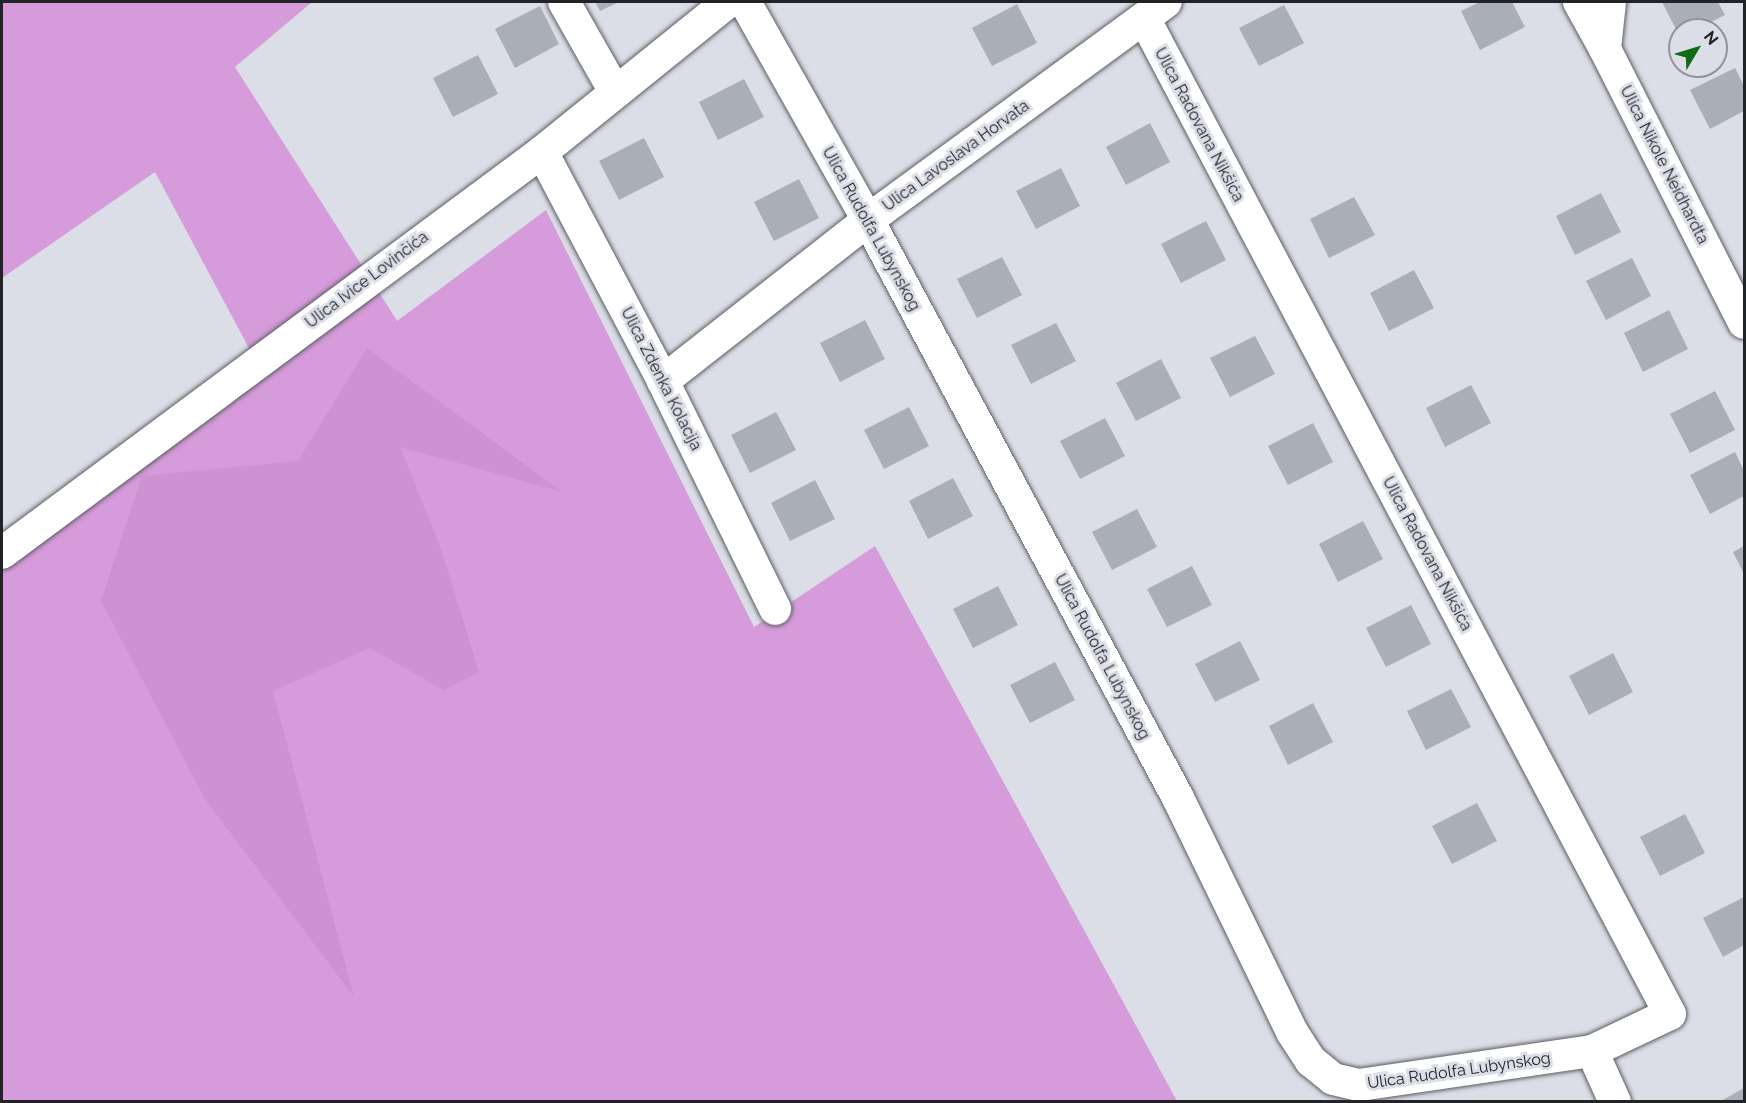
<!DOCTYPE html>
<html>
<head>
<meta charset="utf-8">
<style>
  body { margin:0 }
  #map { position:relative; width:1746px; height:1103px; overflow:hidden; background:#dbdee6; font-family:Raleway,sans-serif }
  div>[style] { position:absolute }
  .green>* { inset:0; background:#d69bda }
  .forest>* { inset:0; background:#cd92d1 }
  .building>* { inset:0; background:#a9afb5 }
  .roads { filter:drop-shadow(0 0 2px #5b5d64) drop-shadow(0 0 2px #5b5d64) }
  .minor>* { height:32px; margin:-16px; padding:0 16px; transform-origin:16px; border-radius:16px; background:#fff }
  span { translate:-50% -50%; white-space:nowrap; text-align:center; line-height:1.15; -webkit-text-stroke:6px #dbdee6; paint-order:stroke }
  .street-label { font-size:16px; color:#222326 }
  .frame { position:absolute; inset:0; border:3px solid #222326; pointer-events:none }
  .north { position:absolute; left:1668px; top:18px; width:60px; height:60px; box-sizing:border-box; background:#dbdee6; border:2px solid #919399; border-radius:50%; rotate:52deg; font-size:16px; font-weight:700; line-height:24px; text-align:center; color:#222326 }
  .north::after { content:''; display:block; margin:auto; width:21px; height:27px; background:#0f6b14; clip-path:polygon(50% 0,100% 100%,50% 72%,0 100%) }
</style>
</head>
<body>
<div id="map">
  <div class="green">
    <div style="clip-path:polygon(2px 2px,312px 2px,235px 67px,364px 269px,251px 352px,155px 172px,2px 278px)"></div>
    <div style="clip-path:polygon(546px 210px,754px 627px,875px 546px,1177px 1101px,2px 1101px,2px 566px,377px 289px,397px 321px)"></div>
  </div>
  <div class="forest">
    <div style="clip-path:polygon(367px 348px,562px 492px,400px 447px,441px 549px,479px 672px,443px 690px,370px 648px,273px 691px,354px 997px,205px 799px,101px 601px,142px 476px,298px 461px)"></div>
  </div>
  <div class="building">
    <div style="clip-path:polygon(595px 2px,619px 2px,600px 11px)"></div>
    <div style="clip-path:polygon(1480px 2px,1512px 2px,1525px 27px,1480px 50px,1461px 11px)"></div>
    <div style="clip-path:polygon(1662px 2px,1718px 2px,1725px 15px,1695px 30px,1680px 30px,1680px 37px)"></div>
    <div style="clip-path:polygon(1017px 4px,1037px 43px,992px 66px,972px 28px)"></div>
    <div style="clip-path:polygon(1284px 5px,1304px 43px,1259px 66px,1239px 28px)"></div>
    <div style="clip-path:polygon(540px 6px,559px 44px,515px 68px,495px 29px)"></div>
    <div style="clip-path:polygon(478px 55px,498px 94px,453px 117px,433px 78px)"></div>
    <div style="clip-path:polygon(1735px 68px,1744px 86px,1744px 111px,1710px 129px,1690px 90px)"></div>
    <div style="clip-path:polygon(744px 79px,764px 117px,718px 140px,699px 102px)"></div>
    <div style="clip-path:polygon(1150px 123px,1170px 162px,1126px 185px,1106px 147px)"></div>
    <div style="clip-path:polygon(644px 138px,664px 177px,619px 200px,599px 161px)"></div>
    <div style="clip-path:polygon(1061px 168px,1080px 206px,1036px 229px,1016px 191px)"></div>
    <div style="clip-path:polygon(799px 179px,819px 218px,774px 241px,754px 202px)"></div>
    <div style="clip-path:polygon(1601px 193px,1621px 232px,1575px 255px,1556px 216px)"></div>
    <div style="clip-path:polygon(1354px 197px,1375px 235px,1329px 258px,1310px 219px)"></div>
    <div style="clip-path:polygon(1206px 221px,1226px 260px,1181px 283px,1161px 244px)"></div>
    <div style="clip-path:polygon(1002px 257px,1022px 295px,977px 318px,957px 279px)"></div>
    <div style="clip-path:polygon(1632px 258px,1651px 296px,1606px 320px,1586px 281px)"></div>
    <div style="clip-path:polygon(1414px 270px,1434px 308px,1389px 331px,1370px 293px)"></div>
    <div style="clip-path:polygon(1669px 310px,1688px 349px,1643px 372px,1624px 333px)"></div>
    <div style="clip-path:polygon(865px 320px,885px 359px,840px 382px,820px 343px)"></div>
    <div style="clip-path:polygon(1056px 323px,1076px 361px,1031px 384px,1011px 345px)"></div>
    <div style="clip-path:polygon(1255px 336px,1275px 374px,1230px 397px,1210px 358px)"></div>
    <div style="clip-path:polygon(1161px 359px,1181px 398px,1136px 421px,1116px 383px)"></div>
    <div style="clip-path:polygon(1471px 385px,1491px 423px,1445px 447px,1426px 408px)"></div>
    <div style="clip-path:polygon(1715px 391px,1735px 430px,1690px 453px,1670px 414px)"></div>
    <div style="clip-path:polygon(909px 407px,929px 446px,884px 469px,864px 430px)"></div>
    <div style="clip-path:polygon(776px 412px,796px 450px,750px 473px,731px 435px)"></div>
    <div style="clip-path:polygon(1105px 418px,1125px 456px,1080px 479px,1060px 441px)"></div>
    <div style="clip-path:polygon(1313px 423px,1333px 462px,1288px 485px,1268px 446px)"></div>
    <div style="clip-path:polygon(1735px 452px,1744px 471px,1744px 496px,1710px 514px,1690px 475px)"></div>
    <div style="clip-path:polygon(953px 478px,973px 516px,928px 539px,909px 501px)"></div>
    <div style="clip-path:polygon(815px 480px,835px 519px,790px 541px,771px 503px)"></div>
    <div style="clip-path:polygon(1137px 509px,1157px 547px,1112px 570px,1092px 532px)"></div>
    <div style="clip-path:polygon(1363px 521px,1383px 559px,1338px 582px,1319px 544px)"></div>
    <div style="clip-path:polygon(1744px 546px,1744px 574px,1733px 552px)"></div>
    <div style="clip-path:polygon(1192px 566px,1212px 605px,1167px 627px,1147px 589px)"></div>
    <div style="clip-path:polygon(998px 586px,1018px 625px,973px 648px,953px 609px)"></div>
    <div style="clip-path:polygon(1411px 605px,1431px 644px,1386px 667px,1366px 628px)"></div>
    <div style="clip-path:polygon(1240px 641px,1260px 680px,1215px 702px,1195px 664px)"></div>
    <div style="clip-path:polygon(1613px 653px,1633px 692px,1589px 715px,1569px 676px)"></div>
    <div style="clip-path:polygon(1055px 662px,1075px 700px,1030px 723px,1010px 685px)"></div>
    <div style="clip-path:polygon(1451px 689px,1471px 727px,1426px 750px,1407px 711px)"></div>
    <div style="clip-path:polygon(1313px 703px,1333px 742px,1288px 765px,1269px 726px)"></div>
    <div style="clip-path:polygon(1477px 803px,1497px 841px,1452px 864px,1432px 826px)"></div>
    <div style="clip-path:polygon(1685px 814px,1705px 853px,1660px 876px,1640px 837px)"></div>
    <div style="clip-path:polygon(1744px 897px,1744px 945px,1723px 957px,1703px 918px)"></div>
    <div style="clip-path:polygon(1744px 1088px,1744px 1102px,1719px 1102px)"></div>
  </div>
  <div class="roads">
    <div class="minor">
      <div style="left:564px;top:2px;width:101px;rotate:60.4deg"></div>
      <div style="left:745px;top:2px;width:250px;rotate:60.6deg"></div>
      <div style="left:868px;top:220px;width:656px;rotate:61.79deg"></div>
      <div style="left:1178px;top:798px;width:260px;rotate:64deg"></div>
      <div style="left:1292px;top:1032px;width:35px;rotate:57deg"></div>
      <div style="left:1311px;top:1061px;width:28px;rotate:39deg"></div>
      <div style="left:1333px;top:1079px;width:27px;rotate:13deg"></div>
      <div style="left:1359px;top:1085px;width:235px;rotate:-8.3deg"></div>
      <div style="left:1592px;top:1051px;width:86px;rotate:-25.4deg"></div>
      <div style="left:1670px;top:1014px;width:1126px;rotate:-117.84deg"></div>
      <div style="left:1579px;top:2px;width:54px;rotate:61deg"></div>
      <div style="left:1610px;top:2px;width:47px;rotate:96.1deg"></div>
      <div style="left:1605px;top:49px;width:307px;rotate:63.1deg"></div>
      <div style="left:542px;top:152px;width:259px;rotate:62.1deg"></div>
      <div style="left:663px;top:381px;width:254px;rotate:63.8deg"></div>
      <div style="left:663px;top:381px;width:261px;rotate:-38.1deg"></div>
      <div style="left:868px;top:220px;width:369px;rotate:-36.2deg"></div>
      <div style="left:2px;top:553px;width:673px;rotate:-36.6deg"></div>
      <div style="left:542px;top:152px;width:239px;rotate:-38.9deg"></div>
      <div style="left:1592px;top:1051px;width:56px;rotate:65.7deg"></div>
    </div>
  </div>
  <div class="street-label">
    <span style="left:1199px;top:125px;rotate:62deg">Ulica Radovana Nikšića</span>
    <span style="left:956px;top:156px;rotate:-36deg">Ulica Lavoslava Horvata</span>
    <span style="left:1664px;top:165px;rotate:63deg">Ulica Nikole Neidhardta</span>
    <span style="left:871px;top:229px;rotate:61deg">Ulica Rudolfa Lubynskog</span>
    <span style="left:367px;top:280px;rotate:-37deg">Ulica Ivice Lovinčića</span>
    <span style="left:661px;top:379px;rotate:63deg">Ulica Zdenka Kolacija</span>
    <span style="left:1427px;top:554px;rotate:62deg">Ulica Radovana Nikšića</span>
    <span style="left:1102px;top:657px;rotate:62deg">Ulica Rudolfa Lubynskog</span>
    <span style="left:1459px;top:1071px;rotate:-8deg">Ulica Rudolfa Lubynskog</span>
  </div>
  <div class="frame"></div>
  <div class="north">N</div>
</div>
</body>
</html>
